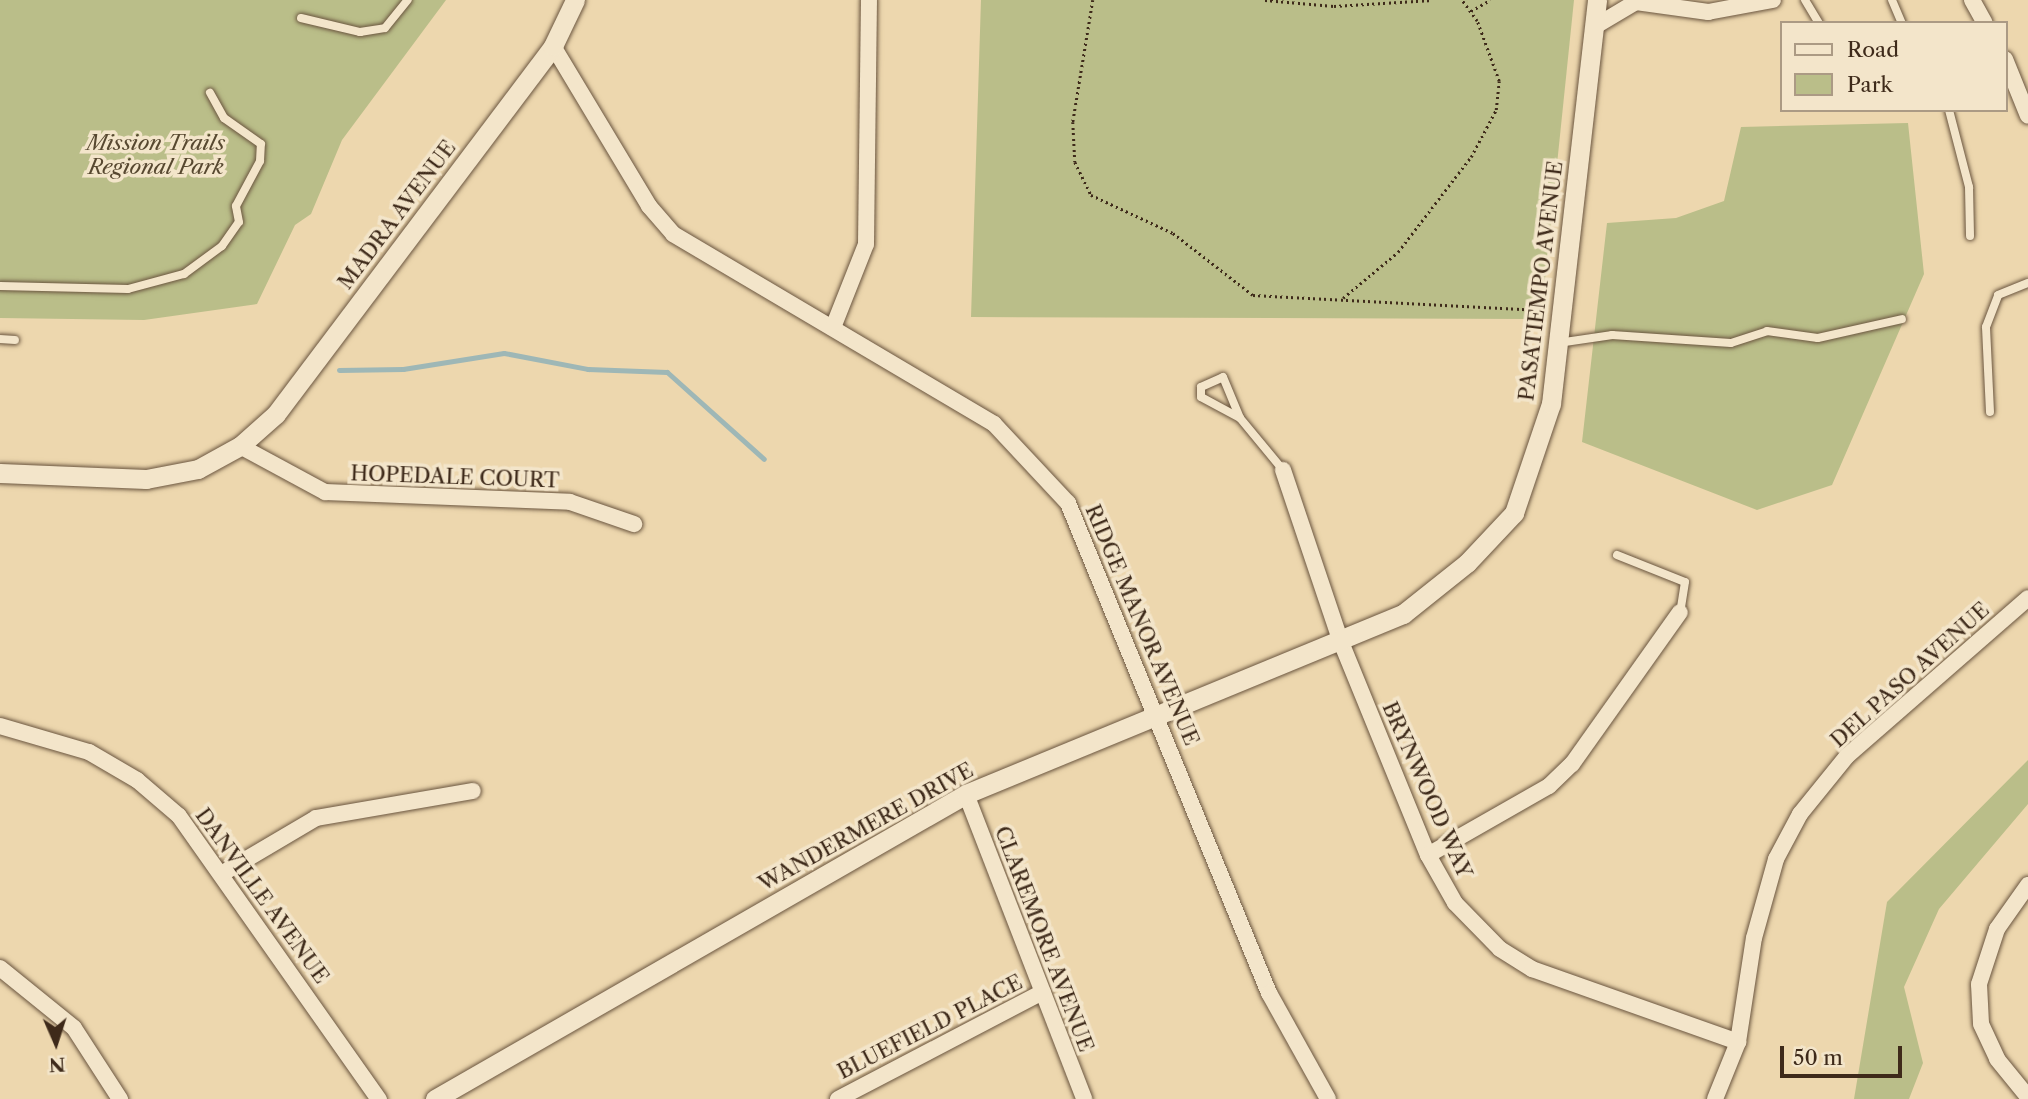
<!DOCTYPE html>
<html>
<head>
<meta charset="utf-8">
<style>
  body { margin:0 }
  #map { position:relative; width:2028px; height:1099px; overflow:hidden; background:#edd7ae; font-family:"Libre Caslon Text",serif }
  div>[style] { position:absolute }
  .green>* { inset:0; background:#babe89 }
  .stream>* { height:5px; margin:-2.5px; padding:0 2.5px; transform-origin:2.5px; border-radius:2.5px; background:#9eb7b6 }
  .path>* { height:2.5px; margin-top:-1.25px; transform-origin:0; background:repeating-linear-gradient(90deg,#3e2a1a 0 2px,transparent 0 5.5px) }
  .roads { filter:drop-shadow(0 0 2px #6a553f) drop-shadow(0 0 2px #6a553f) }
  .service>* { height:8px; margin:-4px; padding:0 4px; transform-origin:4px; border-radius:4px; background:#f3e5ca }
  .minor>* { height:16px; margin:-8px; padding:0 8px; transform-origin:8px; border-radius:8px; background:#f3e5ca }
  .tertiary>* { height:19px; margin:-9.5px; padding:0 9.5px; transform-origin:9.5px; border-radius:9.5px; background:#f3e5ca }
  span { translate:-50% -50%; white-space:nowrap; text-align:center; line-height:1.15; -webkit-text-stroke:7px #f3e5ca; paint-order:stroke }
  .park-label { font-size:21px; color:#574830; font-style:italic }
  .street-label { font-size:21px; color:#3e2a1a }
  .legend { position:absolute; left:1780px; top:21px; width:228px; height:91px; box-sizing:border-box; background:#f3e5ca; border:2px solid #ab9a84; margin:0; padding:9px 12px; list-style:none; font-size:21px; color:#3e2a1a }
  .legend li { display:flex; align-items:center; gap:14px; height:35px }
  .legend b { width:35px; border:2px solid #ab9a84 }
  .north { position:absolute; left:21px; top:1008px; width:70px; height:70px; -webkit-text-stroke:5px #f3e5ca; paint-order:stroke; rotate:177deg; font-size:19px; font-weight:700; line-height:28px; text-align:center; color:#3e2a1a }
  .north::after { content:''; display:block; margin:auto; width:24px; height:32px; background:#3e2a1a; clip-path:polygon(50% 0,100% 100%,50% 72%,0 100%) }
  .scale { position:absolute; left:1780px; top:1046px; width:122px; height:32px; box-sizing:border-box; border:4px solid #3e2a1a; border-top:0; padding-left:9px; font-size:21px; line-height:24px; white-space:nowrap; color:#3e2a1a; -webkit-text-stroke:5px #f3e5ca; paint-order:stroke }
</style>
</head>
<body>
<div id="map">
  <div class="green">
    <div style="clip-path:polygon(0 0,446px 0,342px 140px,311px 214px,295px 225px,257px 304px,144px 320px,0 318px)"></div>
    <div style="clip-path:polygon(981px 0,1574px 0,1541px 319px,971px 317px)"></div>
    <div style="clip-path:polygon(1908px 123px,1924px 274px,1832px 485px,1757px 510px,1582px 442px,1607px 223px,1676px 218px,1724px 201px,1741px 127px)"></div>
    <div style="clip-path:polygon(2028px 760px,2028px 804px,1939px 909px,1904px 987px,1923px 1063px,1909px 1099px,1854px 1099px,1887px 902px)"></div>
  </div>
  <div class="stream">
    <div style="left:339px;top:370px;width:64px;rotate:-0.9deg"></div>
    <div style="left:403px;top:369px;width:102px;rotate:-9deg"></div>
    <div style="left:504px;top:353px;width:86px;rotate:10.8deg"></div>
    <div style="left:588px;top:369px;width:79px;rotate:2.2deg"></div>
    <div style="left:667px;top:372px;width:130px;rotate:41.9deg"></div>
  </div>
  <div class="path">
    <div style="left:1093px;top:0;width:124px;rotate:99.3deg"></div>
    <div style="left:1073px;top:122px;width:40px;rotate:87.1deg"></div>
    <div style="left:1075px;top:162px;width:37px;rotate:64deg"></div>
    <div style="left:1091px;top:195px;width:90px;rotate:24.9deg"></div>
    <div style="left:1173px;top:233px;width:101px;rotate:37.8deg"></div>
    <div style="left:1253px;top:295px;width:291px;rotate:3deg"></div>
    <div style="left:1265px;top:0;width:69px;rotate:5deg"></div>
    <div style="left:1334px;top:6px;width:99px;rotate:-3.5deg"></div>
    <div style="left:1471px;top:11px;width:22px;rotate:-30deg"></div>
    <div style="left:1343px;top:298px;width:72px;rotate:-39.9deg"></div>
    <div style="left:1398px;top:252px;width:120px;rotate:-52.5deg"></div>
    <div style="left:1471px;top:157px;width:53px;rotate:-62deg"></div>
    <div style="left:1496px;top:110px;width:29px;rotate:-84deg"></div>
    <div style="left:1499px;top:81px;width:64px;rotate:-110.1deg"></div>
    <div style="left:1477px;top:21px;width:26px;rotate:-126deg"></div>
  </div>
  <div class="roads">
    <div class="service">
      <div style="left:1805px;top:0;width:27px;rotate:59deg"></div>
      <div style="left:1892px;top:0;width:25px;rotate:67deg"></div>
      <div style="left:301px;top:18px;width:61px;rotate:13.3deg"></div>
      <div style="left:360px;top:32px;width:25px;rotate:-9deg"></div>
      <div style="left:385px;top:28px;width:36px;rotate:-51deg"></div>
      <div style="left:1949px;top:110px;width:80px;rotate:75.4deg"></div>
      <div style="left:1969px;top:187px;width:49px;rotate:88.8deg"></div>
      <div style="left:0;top:286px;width:128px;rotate:1.3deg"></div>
      <div style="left:128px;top:289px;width:58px;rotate:-15deg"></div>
      <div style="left:184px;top:274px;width:47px;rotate:-36.4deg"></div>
      <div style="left:222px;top:246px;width:29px;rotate:-55deg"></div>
      <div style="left:239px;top:222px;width:16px;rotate:-101deg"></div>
      <div style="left:236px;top:206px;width:51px;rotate:-61.9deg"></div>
      <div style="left:260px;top:161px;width:17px;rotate:-87deg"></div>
      <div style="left:261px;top:144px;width:45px;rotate:-144.9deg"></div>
      <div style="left:224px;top:118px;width:29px;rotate:-119deg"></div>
      <div style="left:0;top:339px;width:15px;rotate:4deg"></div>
      <div style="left:1558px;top:343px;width:55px;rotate:-8.4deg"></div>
      <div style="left:1612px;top:335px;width:119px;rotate:3.8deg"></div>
      <div style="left:1731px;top:343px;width:38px;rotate:-18deg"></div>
      <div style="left:1767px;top:331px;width:51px;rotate:7.8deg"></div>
      <div style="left:1818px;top:338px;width:86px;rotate:-12.7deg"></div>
      <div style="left:1990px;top:412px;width:85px;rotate:-92.7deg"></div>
      <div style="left:1986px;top:327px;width:34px;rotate:-69deg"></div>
      <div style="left:1998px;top:295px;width:32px;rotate:-22deg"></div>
      <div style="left:1240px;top:418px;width:44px;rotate:-151.7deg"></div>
      <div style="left:1201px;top:397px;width:10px;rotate:-90deg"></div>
      <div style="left:1201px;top:387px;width:24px;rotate:-24deg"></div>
      <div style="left:1223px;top:377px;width:44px;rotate:67.5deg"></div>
      <div style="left:1240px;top:418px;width:67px;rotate:50.4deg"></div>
      <div style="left:1617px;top:555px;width:73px;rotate:21.7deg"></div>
      <div style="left:1685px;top:582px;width:30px;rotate:99deg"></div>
    </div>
    <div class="minor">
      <div style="left:1972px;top:0;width:26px;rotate:61deg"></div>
      <div style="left:1594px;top:27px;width:49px;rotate:-30.8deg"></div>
      <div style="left:1636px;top:2px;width:73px;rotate:7.9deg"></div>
      <div style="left:1708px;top:12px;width:66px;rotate:-10.5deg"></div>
      <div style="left:553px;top:46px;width:187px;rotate:59deg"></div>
      <div style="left:649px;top:206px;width:37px;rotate:49deg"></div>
      <div style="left:673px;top:234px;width:373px;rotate:30.6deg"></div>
      <div style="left:994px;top:424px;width:108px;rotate:46.9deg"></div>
      <div style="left:1068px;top:503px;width:530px;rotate:67.7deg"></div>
      <div style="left:1269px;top:993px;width:121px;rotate:60.9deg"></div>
      <div style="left:2005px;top:59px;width:61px;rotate:68deg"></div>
      <div style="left:834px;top:325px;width:87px;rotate:-68.4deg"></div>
      <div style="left:866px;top:244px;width:244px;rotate:-89.3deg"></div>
      <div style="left:240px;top:446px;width:97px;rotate:28.4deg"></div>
      <div style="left:325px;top:492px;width:245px;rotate:2.3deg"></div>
      <div style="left:570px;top:502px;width:68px;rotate:19deg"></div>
      <div style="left:1283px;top:470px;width:182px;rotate:71.4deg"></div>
      <div style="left:1341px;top:642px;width:230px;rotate:67.8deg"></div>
      <div style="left:1428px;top:855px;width:55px;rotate:60.6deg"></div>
      <div style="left:1455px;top:903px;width:64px;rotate:45.6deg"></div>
      <div style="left:1500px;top:949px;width:38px;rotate:32deg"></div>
      <div style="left:1532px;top:969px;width:219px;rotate:19.5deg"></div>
      <div style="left:0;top:726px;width:93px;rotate:16.3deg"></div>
      <div style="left:89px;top:752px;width:56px;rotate:30.3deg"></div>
      <div style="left:137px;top:780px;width:55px;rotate:40.6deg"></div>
      <div style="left:179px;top:816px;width:347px;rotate:54.8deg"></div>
      <div style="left:966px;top:794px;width:327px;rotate:68.8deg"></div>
      <div style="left:1428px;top:855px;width:139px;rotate:-29.7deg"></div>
      <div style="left:1549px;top:786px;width:32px;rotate:-44deg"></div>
      <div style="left:1572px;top:764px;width:186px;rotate:-54.6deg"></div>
      <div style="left:223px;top:873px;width:108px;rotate:-30.6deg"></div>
      <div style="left:316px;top:818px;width:159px;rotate:-9.8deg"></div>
      <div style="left:2028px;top:885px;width:54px;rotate:125.2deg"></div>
      <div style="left:1997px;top:929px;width:58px;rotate:108.1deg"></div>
      <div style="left:1979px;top:984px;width:40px;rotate:87.1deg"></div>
      <div style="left:1981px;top:1024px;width:38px;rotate:65deg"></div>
      <div style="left:1997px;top:1059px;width:49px;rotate:50.8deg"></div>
      <div style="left:0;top:968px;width:95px;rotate:39deg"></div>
      <div style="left:74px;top:1028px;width:85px;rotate:57.1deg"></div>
      <div style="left:838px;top:1099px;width:231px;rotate:-27.6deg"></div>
      <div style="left:1715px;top:1099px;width:61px;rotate:-68deg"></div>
      <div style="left:1738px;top:1042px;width:105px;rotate:-81.3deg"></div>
      <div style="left:1754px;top:938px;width:82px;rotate:-74.4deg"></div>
      <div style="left:1776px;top:859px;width:51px;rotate:-61.9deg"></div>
      <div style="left:1800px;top:814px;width:75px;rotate:-51deg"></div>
      <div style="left:1847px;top:756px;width:240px;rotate:-41.1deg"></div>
    </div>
    <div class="tertiary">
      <div style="left:0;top:473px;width:146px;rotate:2.4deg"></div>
      <div style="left:146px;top:479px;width:53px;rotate:-10.9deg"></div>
      <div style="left:198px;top:469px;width:48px;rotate:-28.7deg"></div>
      <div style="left:240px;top:446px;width:48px;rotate:-41.6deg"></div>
      <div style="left:276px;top:414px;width:461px;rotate:-53deg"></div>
      <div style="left:553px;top:46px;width:51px;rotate:-64.4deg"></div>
      <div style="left:435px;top:1099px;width:612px;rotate:-29.87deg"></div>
      <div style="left:966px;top:794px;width:473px;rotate:-22.4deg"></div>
      <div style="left:1403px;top:614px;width:82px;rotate:-38.6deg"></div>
      <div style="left:1467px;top:563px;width:69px;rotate:-46.8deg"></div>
      <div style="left:1514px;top:513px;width:115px;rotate:-71.3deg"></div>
      <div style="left:1551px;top:404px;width:407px;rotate:-83.5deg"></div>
    </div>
  </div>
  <div class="park-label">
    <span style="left:156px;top:155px">Mission Trails<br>Regional Park</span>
  </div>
  <div class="street-label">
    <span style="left:397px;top:215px;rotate:-53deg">MADRA AVENUE</span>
    <span style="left:1541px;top:281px;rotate:-83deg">PASATIEMPO AVENUE</span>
    <span style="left:455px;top:477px;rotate:2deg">HOPEDALE COURT</span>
    <span style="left:1142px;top:625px;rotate:67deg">RIDGE MANOR AVENUE</span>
    <span style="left:1910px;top:675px;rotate:-42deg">DEL PASO AVENUE</span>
    <span style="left:1427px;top:790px;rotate:66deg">BRYNWOOD WAY</span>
    <span style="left:866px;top:827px;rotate:-29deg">WANDERMERE DRIVE</span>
    <span style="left:262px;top:896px;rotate:54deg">DANVILLE AVENUE</span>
    <span style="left:1044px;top:939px;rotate:69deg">CLAREMORE AVENUE</span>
    <span style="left:930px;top:1027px;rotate:-27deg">BLUEFIELD PLACE</span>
  </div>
  <ul class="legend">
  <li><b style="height:9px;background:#f3e5ca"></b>Road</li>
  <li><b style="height:19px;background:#babe89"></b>Park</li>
  </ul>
  <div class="north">N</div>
  <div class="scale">50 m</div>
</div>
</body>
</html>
